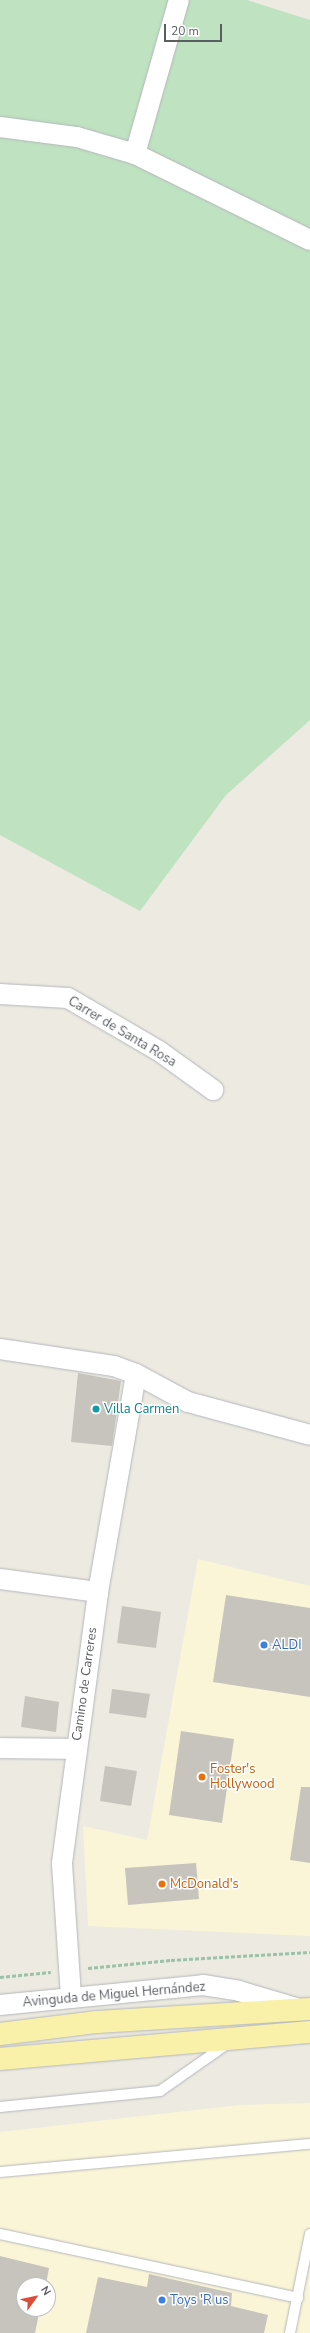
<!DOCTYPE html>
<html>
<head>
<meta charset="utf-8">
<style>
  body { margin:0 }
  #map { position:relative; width:310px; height:2333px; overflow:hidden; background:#eceae1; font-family:"Nunito Sans",sans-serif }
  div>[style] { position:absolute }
  .commercial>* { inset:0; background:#fbf5d7 }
  .green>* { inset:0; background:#bfe2c1 }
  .building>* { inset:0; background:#c7c4be }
  .path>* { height:2.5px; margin-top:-1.25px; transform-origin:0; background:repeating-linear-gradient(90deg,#99c2a7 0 4px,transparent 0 6px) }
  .roads { filter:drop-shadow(0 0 1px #b4b7bb) drop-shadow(0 0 1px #b4b7bb) }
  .lane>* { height:10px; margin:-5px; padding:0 5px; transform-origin:5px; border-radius:5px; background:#fff }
  .street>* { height:20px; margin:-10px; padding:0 10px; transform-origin:10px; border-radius:10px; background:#fff }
  .primary>* { height:22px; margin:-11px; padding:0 11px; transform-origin:11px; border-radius:11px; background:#f9f1a9 }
  .dots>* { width:11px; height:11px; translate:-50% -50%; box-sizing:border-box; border:2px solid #fff; border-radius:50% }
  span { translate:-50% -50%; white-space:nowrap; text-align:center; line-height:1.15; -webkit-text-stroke:3px #fff; paint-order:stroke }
  .street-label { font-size:13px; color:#5a5d61 }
  .culture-label { font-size:13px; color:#0d838f }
  .left { translate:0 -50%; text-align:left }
  .shop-label { font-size:13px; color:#366cbe }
  .food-label { font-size:13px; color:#c56008 }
  .north { position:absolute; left:16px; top:2277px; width:40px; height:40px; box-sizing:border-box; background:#fff; border:1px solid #bdbec0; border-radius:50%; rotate:57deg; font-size:11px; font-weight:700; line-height:16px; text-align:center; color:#5a5d61 }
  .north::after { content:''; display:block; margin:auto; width:14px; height:18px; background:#dd4c36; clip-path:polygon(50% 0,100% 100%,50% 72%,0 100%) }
  .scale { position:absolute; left:164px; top:24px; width:58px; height:18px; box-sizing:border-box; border:2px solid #5a5d61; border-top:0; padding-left:5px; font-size:12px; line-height:14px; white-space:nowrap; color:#5a5d61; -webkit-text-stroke:3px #fff; paint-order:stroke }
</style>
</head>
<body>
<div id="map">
  <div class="commercial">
    <div style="clip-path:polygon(198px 1559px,310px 1586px,310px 1936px,88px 1926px,83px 1826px,147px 1840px)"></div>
    <div style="clip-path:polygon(evenodd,310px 2103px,310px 2333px,0 2333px,0 2132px,240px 2105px,310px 2103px,24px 2285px,48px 2285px,48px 2309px,24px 2309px,24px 2285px)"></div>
  </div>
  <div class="green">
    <div style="clip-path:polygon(0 0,247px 0,310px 20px,310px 720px,226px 795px,140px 911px,0 835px)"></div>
  </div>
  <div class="building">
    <div style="clip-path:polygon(78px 1373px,121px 1381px,112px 1446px,71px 1442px)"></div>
    <div style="clip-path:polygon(226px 1595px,310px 1608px,310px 1697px,213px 1682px)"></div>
    <div style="clip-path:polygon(122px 1606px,161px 1612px,156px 1648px,117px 1643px)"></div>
    <div style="clip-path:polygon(112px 1689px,150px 1694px,146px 1718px,109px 1713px)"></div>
    <div style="clip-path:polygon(25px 1696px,59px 1702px,56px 1732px,21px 1727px)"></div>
    <div style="clip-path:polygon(181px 1731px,234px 1739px,222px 1823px,169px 1815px)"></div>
    <div style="clip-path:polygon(105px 1766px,137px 1771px,131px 1806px,100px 1801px)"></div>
    <div style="clip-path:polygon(301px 1787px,310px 1787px,310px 1863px,290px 1860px)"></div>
    <div style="clip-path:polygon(196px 1863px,199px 1899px,128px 1905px,125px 1868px)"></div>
    <div style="clip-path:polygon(0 2256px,49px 2268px,46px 2285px,24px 2285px,24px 2309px,40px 2309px,35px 2333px,0 2333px)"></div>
    <div style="clip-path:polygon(149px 2274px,232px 2293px,231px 2306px,268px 2315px,264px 2333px,86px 2333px,98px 2277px,147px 2287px)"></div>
  </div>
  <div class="path">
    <div style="left:88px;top:1968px;width:83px;rotate:-5.5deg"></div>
    <div style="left:171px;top:1960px;width:139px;rotate:-3.3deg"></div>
    <div style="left:0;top:1977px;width:51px;rotate:-5.6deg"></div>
  </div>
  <div class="roads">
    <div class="lane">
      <div style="left:0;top:2107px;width:161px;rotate:-5.7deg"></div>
      <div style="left:160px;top:2091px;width:82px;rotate:-35deg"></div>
      <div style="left:0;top:2172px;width:311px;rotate:-5.2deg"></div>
      <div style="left:0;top:2234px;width:305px;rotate:12.1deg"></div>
      <div style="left:290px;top:2333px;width:101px;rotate:-78.6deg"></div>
    </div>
    <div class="street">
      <div style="left:0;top:127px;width:78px;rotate:7.4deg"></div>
      <div style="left:77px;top:137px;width:60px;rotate:16.3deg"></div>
      <div style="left:135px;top:154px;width:195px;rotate:26.2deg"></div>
      <div style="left:135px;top:154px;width:160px;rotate:-74.1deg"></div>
      <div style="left:0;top:994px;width:68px;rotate:3.4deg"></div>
      <div style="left:68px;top:998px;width:105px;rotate:30.2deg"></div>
      <div style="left:159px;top:1051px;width:67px;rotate:35.8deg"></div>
      <div style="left:0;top:1349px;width:115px;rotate:8.5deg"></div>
      <div style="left:114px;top:1366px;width:23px;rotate:20deg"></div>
      <div style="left:136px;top:1374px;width:59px;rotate:28.3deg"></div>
      <div style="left:188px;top:1402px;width:126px;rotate:15.1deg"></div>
      <div style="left:0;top:1579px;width:99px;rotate:7.6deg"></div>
      <div style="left:0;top:1748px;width:77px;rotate:0.7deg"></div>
      <div style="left:71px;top:1996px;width:133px;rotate:-93.9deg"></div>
      <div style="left:62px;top:1863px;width:273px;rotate:-82.4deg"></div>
      <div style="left:98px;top:1592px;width:221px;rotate:-80.1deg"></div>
      <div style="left:0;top:2005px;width:204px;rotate:-5.6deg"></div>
      <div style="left:203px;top:1985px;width:36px;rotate:9deg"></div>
      <div style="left:239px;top:1991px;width:59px;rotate:16.6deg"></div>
    </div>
    <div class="primary">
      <div style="left:0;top:2034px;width:98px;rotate:-7.1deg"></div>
      <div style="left:97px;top:2022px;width:213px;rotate:-3.5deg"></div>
      <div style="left:0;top:2059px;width:311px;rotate:-5deg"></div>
    </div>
  </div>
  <div class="dots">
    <div style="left:96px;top:1409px;background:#0f9aa8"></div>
    <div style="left:264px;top:1645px;background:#3f7fe0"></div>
    <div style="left:202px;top:1777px;background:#e8710a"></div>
    <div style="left:162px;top:1884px;background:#e8710a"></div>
    <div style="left:162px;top:2300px;background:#3f7fe0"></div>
  </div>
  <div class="street-label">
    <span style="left:122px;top:1032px;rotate:31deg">Carrer de Santa Rosa</span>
    <span style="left:85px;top:1684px;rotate:-82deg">Camino de Carreres</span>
    <span style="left:114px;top:1995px;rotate:-5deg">Avinguda de Miguel Hernández</span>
  </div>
  <div class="culture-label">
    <span class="left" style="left:104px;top:1409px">Villa Carmen</span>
  </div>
  <div class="shop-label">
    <span class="left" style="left:272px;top:1645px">ALDI</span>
    <span class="left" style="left:170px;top:2300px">Toys 'R us</span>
  </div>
  <div class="food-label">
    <span class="left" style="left:210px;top:1777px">Foster's<br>Hollywood</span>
    <span class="left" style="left:170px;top:1884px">McDonald's</span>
  </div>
  <div class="north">N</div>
  <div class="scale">20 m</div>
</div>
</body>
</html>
